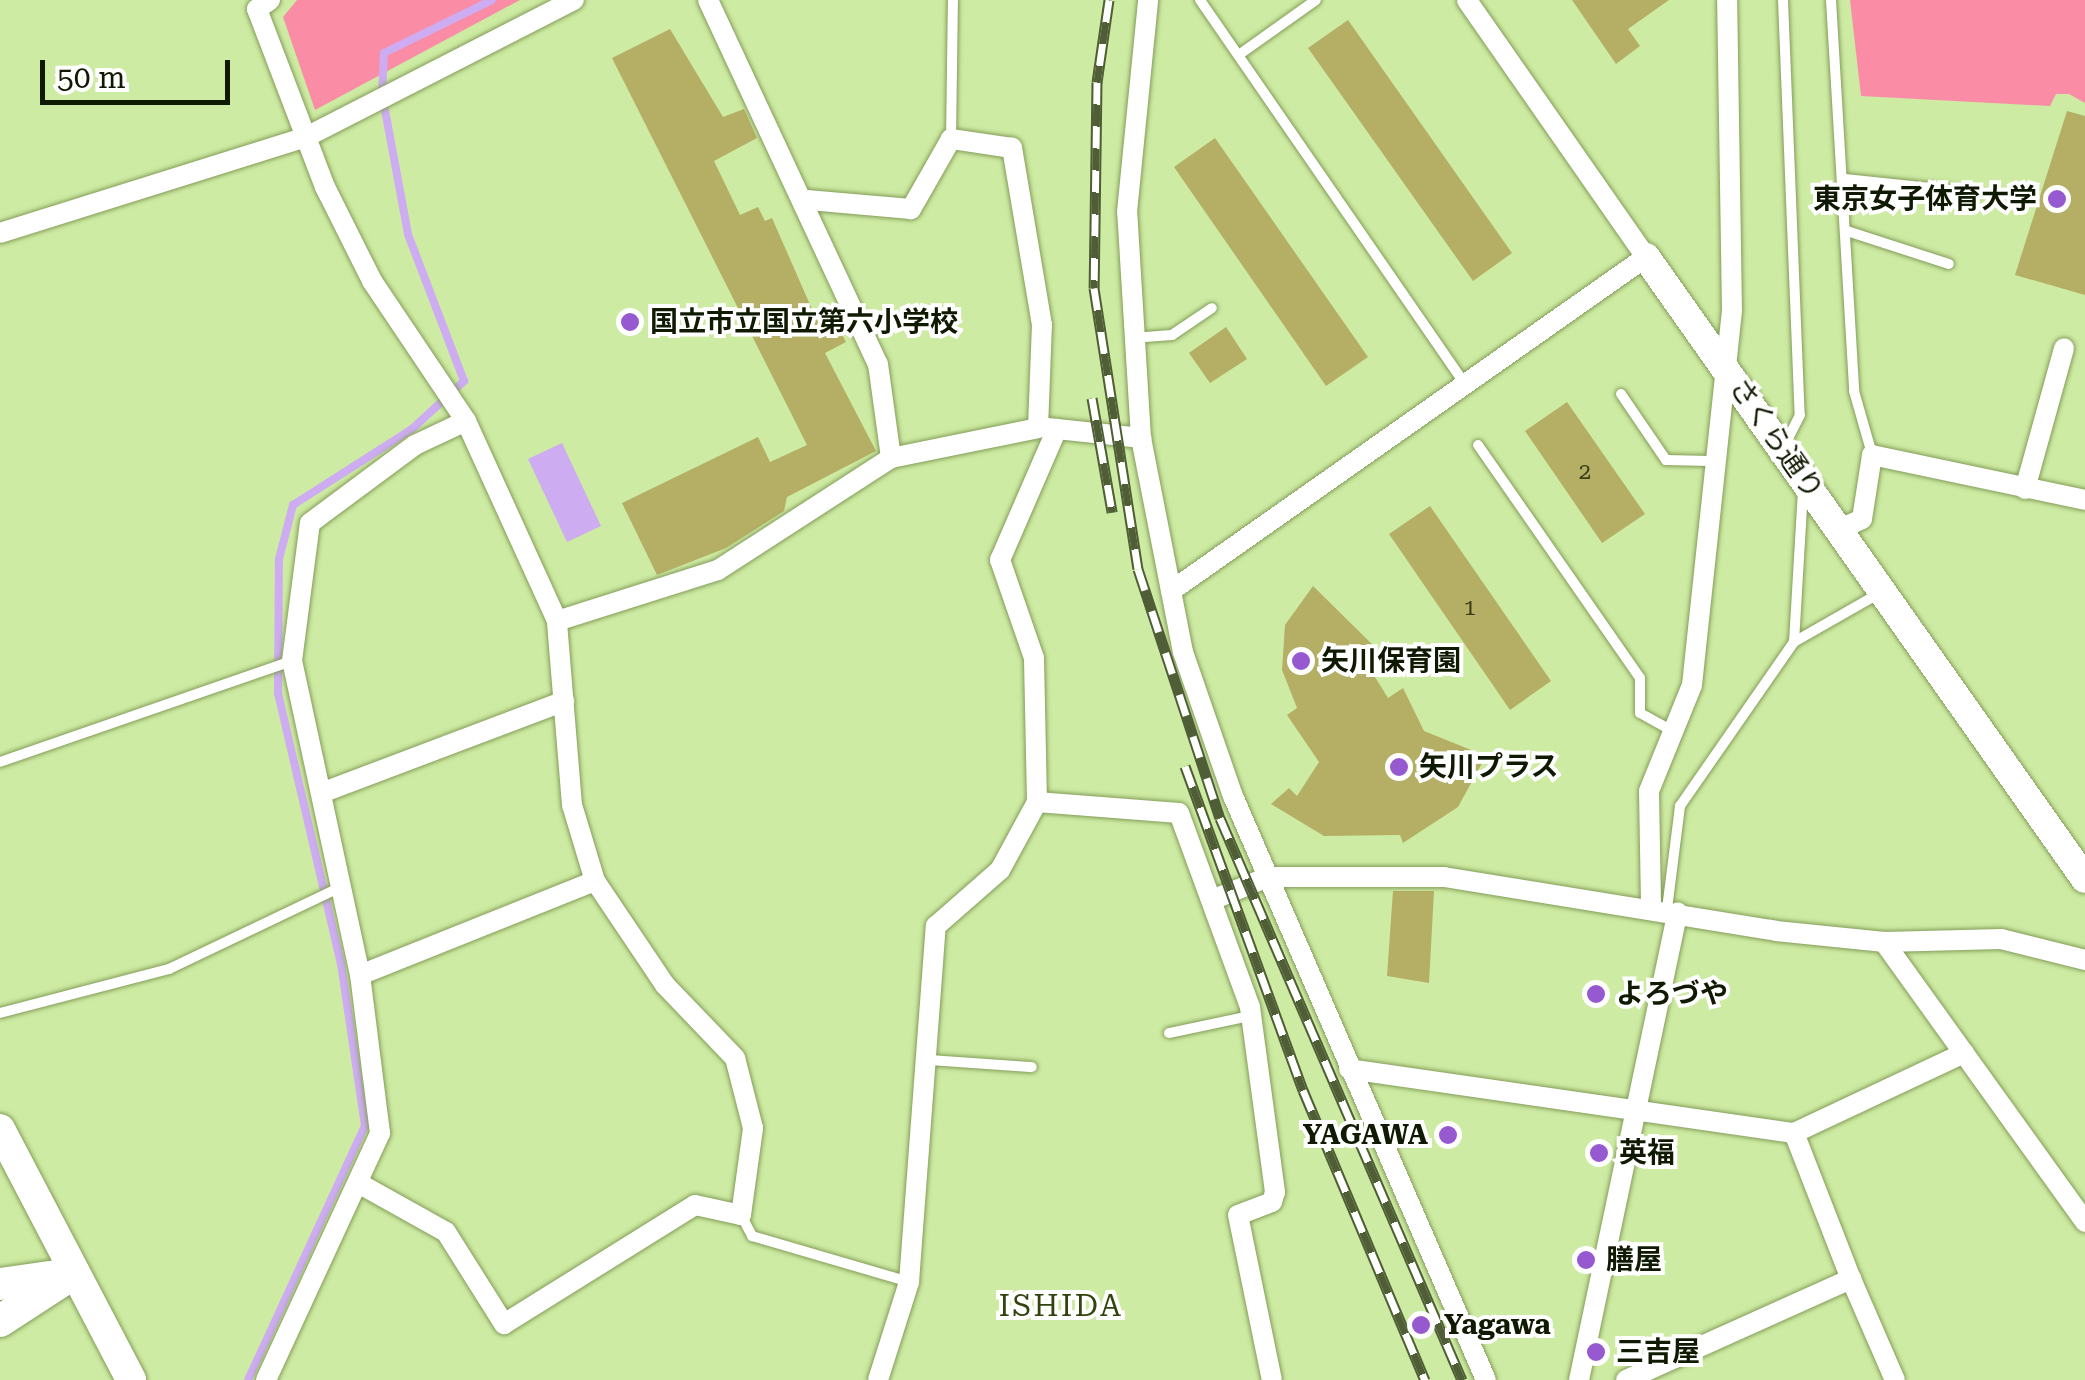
<!DOCTYPE html>
<html>
<head>
<meta charset="utf-8">
<style>
  body { margin:0 }
  #map { position:relative; width:2085px; height:1380px; overflow:hidden; background:#ceeba3; font-family:"Roboto Serif","Noto Sans JP",serif }
  div>[style] { position:absolute }
  .green>* { inset:0; background:#fa8ca6 }
  .water>* { inset:0; background:#cdacf1 }
  .stream>* { height:8px; margin:-4px; padding:0 4px; transform-origin:4px; border-radius:4px; background:#cdacf1 }
  .building>* { inset:0; background:#b4af64 }
  .roads { filter:drop-shadow(0 0 2px #839d59) drop-shadow(0 0 2px #839d59) }
  .service>* { height:10px; margin:-5px; padding:0 5px; transform-origin:5px; border-radius:5px; background:#fff }
  .minor>* { height:20px; margin:-10px; padding:0 10px; transform-origin:10px; border-radius:10px; background:#fff }
  .tertiary>* { height:28px; margin:-14px; padding:0 14px; transform-origin:14px; border-radius:14px; background:#fff }
  .secondary>* { height:30px; margin:-15px; padding:0 15px; transform-origin:15px; border-radius:15px; background:#fff }
  .primary>* { height:32px; margin:-16px; padding:0 16px; transform-origin:16px; border-radius:16px; background:#fff }
  .rail>* { height:11px; margin-top:-5.5px; transform-origin:0; background:repeating-linear-gradient(90deg,#fff 0 22px,#4f5e36 0 44px); box-sizing:border-box; border-block:2px solid #4f5e36 }
  .dots>* { width:28px; height:28px; translate:-50% -50%; box-sizing:border-box; border:5px solid #fff; border-radius:50% }
  span { translate:-50% -50%; white-space:nowrap; text-align:center; line-height:1.15; -webkit-text-stroke:8px #fff; paint-order:stroke }
  .number-label { font-size:22px; color:#393e1a }
  .number-label span { -webkit-text-stroke-width:0 }
  .poi-label { font-size:28px; color:#101901; font-weight:700 }
  .right { translate:-100% -50%; text-align:right }
  .left { translate:0 -50%; text-align:left }
  .street-label { font-size:28px; color:#101901 }
  .neighbourhood-label { font-size:30px; color:#32430e; letter-spacing:2.5px }
  .scale { position:absolute; left:40px; top:60px; width:190px; height:45px; box-sizing:border-box; border:5px solid #101901; border-top:0; padding-left:12px; font-size:30px; line-height:35px; white-space:nowrap; color:#101901; -webkit-text-stroke:8px #fff; paint-order:stroke }
</style>
</head>
<body>
<div id="map">
  <div class="green">
    <div style="clip-path:polygon(297px 0,520px 0,315px 110px,283px 17px)"></div>
    <div style="clip-path:polygon(1850px 0,2085px 0,2085px 103px,2069px 94px,2056px 94px,2050px 106px,1861px 96px)"></div>
  </div>
  <div class="water">
    <div style="clip-path:polygon(562px 443px,601px 526px,567px 542px,528px 459px)"></div>
  </div>
  <div class="stream">
    <div style="left:248px;top:1380px;width:280px;rotate:-65.3deg"></div>
    <div style="left:365px;top:1126px;width:164px;rotate:-98.4deg"></div>
    <div style="left:341px;top:964px;width:277px;rotate:-103.1deg"></div>
    <div style="left:278px;top:694px;width:135px;rotate:-89.6deg"></div>
    <div style="left:279px;top:559px;width:56px;rotate:-75.5deg"></div>
    <div style="left:293px;top:505px;width:141px;rotate:-32.6deg"></div>
    <div style="left:412px;top:429px;width:71px;rotate:-42.7deg"></div>
    <div style="left:464px;top:381px;width:157px;rotate:-110.9deg"></div>
    <div style="left:408px;top:234px;width:142px;rotate:-100.5deg"></div>
    <div style="left:382px;top:94px;width:41px;rotate:-87.2deg"></div>
    <div style="left:384px;top:53px;width:120px;rotate:-26.1deg"></div>
  </div>
  <div class="building">
    <div style="clip-path:polygon(1572px 0,1669px 0,1628px 29px,1640px 46px,1616px 64px)"></div>
    <div style="clip-path:polygon(1348px 20px,1512px 253px,1473px 281px,1308px 48px)"></div>
    <div style="clip-path:polygon(670px 29px,723px 117px,744px 109px,757px 138px,714px 161px,740px 215px,758px 207px,765px 221px,772px 218px,815px 316px,828px 309px,846px 342px,825px 353px,876px 451px,787px 497px,784px 511px,726px 548px,657px 575px,622px 503px,758px 437px,770px 462px,807px 445px,612px 58px)"></div>
    <div style="clip-path:polygon(2067px 111px,2085px 116px,2085px 295px,2015px 275px)"></div>
    <div style="clip-path:polygon(1215px 138px,1368px 357px,1326px 386px,1174px 167px)"></div>
    <div style="clip-path:polygon(1226px 327px,1247px 359px,1210px 383px,1189px 353px)"></div>
    <div style="clip-path:polygon(1567px 402px,1645px 514px,1602px 543px,1525px 431px)"></div>
    <div style="clip-path:polygon(1430px 506px,1551px 681px,1510px 710px,1389px 534px)"></div>
    <div style="clip-path:polygon(1313px 586px,1382px 654px,1370px 669px,1388px 698px,1403px 688px,1424px 731px,1486px 756px,1458px 807px,1403px 843px,1400px 835px,1324px 836px,1271px 804px,1289px 788px,1297px 796px,1319px 762px,1287px 715px,1297px 708px,1282px 670px,1285px 625px)"></div>
    <div style="clip-path:polygon(1393px 891px,1434px 891px,1429px 983px,1387px 976px)"></div>
  </div>
  <div class="roads">
    <div class="service">
      <div style="left:1200px;top:0;width:467px;rotate:55.4deg"></div>
      <div style="left:1783px;top:0;width:415px;rotate:87.7deg"></div>
      <div style="left:1800px;top:415px;width:34px;rotate:117deg"></div>
      <div style="left:1831px;top:0;width:392px;rotate:86.6deg"></div>
      <div style="left:1854px;top:391px;width:66px;rotate:74.1deg"></div>
      <div style="left:1240px;top:54px;width:93px;rotate:-35.4deg"></div>
      <div style="left:951px;top:139px;width:139px;rotate:-89.2deg"></div>
      <div style="left:1845px;top:179px;width:134px;rotate:6deg"></div>
      <div style="left:1847px;top:231px;width:107px;rotate:17.9deg"></div>
      <div style="left:1132px;top:338px;width:40px;rotate:-4.3deg"></div>
      <div style="left:1172px;top:335px;width:48px;rotate:-34deg"></div>
      <div style="left:1621px;top:394px;width:80px;rotate:55.7deg"></div>
      <div style="left:1666px;top:460px;width:45px;rotate:1.3deg"></div>
      <div style="left:1478px;top:445px;width:284px;rotate:55.2deg"></div>
      <div style="left:1640px;top:678px;width:35px;rotate:90deg"></div>
      <div style="left:1640px;top:713px;width:38px;rotate:29deg"></div>
      <div style="left:1794px;top:642px;width:97px;rotate:-29.7deg"></div>
      <div style="left:0;top:762px;width:309px;rotate:-19.1deg"></div>
      <div style="left:1667px;top:909px;width:104px;rotate:-82.8deg"></div>
      <div style="left:1680px;top:806px;width:200px;rotate:-55.2deg"></div>
      <div style="left:1794px;top:642px;width:152px;rotate:-86.6deg"></div>
      <div style="left:0;top:1013px;width:175px;rotate:-14.6deg"></div>
      <div style="left:169px;top:969px;width:188px;rotate:-25.5deg"></div>
      <div style="left:1169px;top:1033px;width:83px;rotate:-11.9deg"></div>
      <div style="left:931px;top:1060px;width:101px;rotate:4deg"></div>
      <div style="left:741px;top:1215px;width:24px;rotate:62deg"></div>
      <div style="left:752px;top:1236px;width:164px;rotate:16.3deg"></div>
    </div>
    <div class="minor">
      <div style="left:270px;top:0;width:16px;rotate:145deg"></div>
      <div style="left:257px;top:9px;width:191px;rotate:69.1deg"></div>
      <div style="left:325px;top:187px;width:105px;rotate:63.4deg"></div>
      <div style="left:372px;top:281px;width:169px;rotate:56.1deg"></div>
      <div style="left:466px;top:421px;width:220px;rotate:65.5deg"></div>
      <div style="left:557px;top:621px;width:169px;rotate:-17.6deg"></div>
      <div style="left:718px;top:570px;width:206px;rotate:-32.9deg"></div>
      <div style="left:708px;top:0;width:402px;rotate:65deg"></div>
      <div style="left:878px;top:364px;width:95px;rotate:82.1deg"></div>
      <div style="left:891px;top:458px;width:150px;rotate:-11.5deg"></div>
      <div style="left:1038px;top:428px;width:103px;rotate:-87.8deg"></div>
      <div style="left:1042px;top:325px;width:180px;rotate:-99.6deg"></div>
      <div style="left:1012px;top:148px;width:62px;rotate:-171.6deg"></div>
      <div style="left:951px;top:139px;width:81px;rotate:119.7deg"></div>
      <div style="left:911px;top:209px;width:102px;rotate:-175deg"></div>
      <div style="left:0;top:233px;width:321px;rotate:-17.4deg"></div>
      <div style="left:306px;top:137px;width:301px;rotate:-27.1deg"></div>
      <div style="left:1048px;top:428px;width:94px;rotate:6.1deg"></div>
      <div style="left:1141px;top:438px;width:226px;rotate:-93.5deg"></div>
      <div style="left:1127px;top:212px;width:213px;rotate:-84.3deg"></div>
      <div style="left:1141px;top:438px;width:218px;rotate:78.9deg"></div>
      <div style="left:1183px;top:652px;width:152px;rotate:70.9deg"></div>
      <div style="left:1233px;top:796px;width:636px;rotate:66.58deg"></div>
      <div style="left:2025px;top:489px;width:146px;rotate:-74.5deg"></div>
      <div style="left:1840px;top:529px;width:24px;rotate:-24deg"></div>
      <div style="left:1862px;top:519px;width:65px;rotate:-81.1deg"></div>
      <div style="left:1872px;top:455px;width:218px;rotate:11.9deg"></div>
      <div style="left:1171px;top:591px;width:581px;rotate:-35.11deg"></div>
      <div style="left:1646px;top:257px;width:313px;rotate:-124.9deg"></div>
      <div style="left:321px;top:793px;width:260px;rotate:-20.7deg"></div>
      <div style="left:1037px;top:802px;width:142px;rotate:4.4deg"></div>
      <div style="left:1179px;top:813px;width:207px;rotate:69.9deg"></div>
      <div style="left:1250px;top:1007px;width:187px;rotate:82.3deg"></div>
      <div style="left:1275px;top:1192px;width:10px;rotate:107deg"></div>
      <div style="left:1272px;top:1202px;width:36px;rotate:159deg"></div>
      <div style="left:1238px;top:1215px;width:168px;rotate:78.4deg"></div>
      <div style="left:1212px;top:900px;width:61px;rotate:-22.3deg"></div>
      <div style="left:1268px;top:877px;width:176px"></div>
      <div style="left:1444px;top:877px;width:336px;rotate:9.2deg"></div>
      <div style="left:1776px;top:931px;width:109px;rotate:5.8deg"></div>
      <div style="left:1884px;top:942px;width:117px;rotate:-1.5deg"></div>
      <div style="left:2001px;top:939px;width:87px;rotate:14deg"></div>
      <div style="left:1651px;top:905px;width:114px;rotate:-91deg"></div>
      <div style="left:1649px;top:791px;width:114px;rotate:-67.9deg"></div>
      <div style="left:1692px;top:685px;width:376px;rotate:-83.9deg"></div>
      <div style="left:1732px;top:311px;width:311px;rotate:-90.9deg"></div>
      <div style="left:1884px;top:942px;width:345px;rotate:54.3deg"></div>
      <div style="left:360px;top:975px;width:253px;rotate:-21.8deg"></div>
      <div style="left:1349px;top:1069px;width:450px;rotate:8.2deg"></div>
      <div style="left:360px;top:1184px;width:98px;rotate:29.2deg"></div>
      <div style="left:446px;top:1232px;width:109px;rotate:57.8deg"></div>
      <div style="left:504px;top:1324px;width:225px;rotate:-31.9deg"></div>
      <div style="left:695px;top:1205px;width:47px;rotate:12.3deg"></div>
      <div style="left:741px;top:1215px;width:88px;rotate:-82.1deg"></div>
      <div style="left:753px;top:1128px;width:72px;rotate:-104.4deg"></div>
      <div style="left:735px;top:1058px;width:101px;rotate:-133.8deg"></div>
      <div style="left:665px;top:985px;width:125px;rotate:-123.9deg"></div>
      <div style="left:595px;top:881px;width:79px;rotate:-106.8deg"></div>
      <div style="left:572px;top:805px;width:185px;rotate:-94.7deg"></div>
      <div style="left:1851px;top:1279px;width:110px;rotate:66.5deg"></div>
      <div style="left:266px;top:1380px;width:272px;rotate:-65.2deg"></div>
      <div style="left:380px;top:1133px;width:159px;rotate:-97.2deg"></div>
      <div style="left:360px;top:975px;width:321px;rotate:-102.2deg"></div>
      <div style="left:292px;top:661px;width:139px;rotate:-82.6deg"></div>
      <div style="left:310px;top:523px;width:131px;rotate:-36.6deg"></div>
      <div style="left:415px;top:445px;width:56px;rotate:-25.2deg"></div>
      <div style="left:878px;top:1380px;width:103px;rotate:-72.4deg"></div>
      <div style="left:909px;top:1282px;width:357px;rotate:-85.7deg"></div>
      <div style="left:936px;top:926px;width:85px;rotate:-41.2deg"></div>
      <div style="left:1000px;top:870px;width:77px;rotate:-61.4deg"></div>
      <div style="left:1037px;top:802px;width:144px;rotate:-91.2deg"></div>
      <div style="left:1034px;top:658px;width:104px;rotate:-109.1deg"></div>
      <div style="left:1000px;top:560px;width:143px;rotate:-66.5deg"></div>
      <div style="left:1579px;top:1380px;width:478px;rotate:-78.1deg"></div>
      <div style="left:1626px;top:1380px;width:247px;rotate:-24.2deg"></div>
      <div style="left:1851px;top:1279px;width:157px;rotate:-111.3deg"></div>
      <div style="left:1794px;top:1133px;width:188px;rotate:-25.2deg"></div>
    </div>
    <div class="tertiary">
      <div style="left:1646px;top:257px;width:761px;rotate:54.79deg"></div>
    </div>
    <div class="secondary">
      <div style="left:0;top:1129px;width:283px;rotate:62.4deg"></div>
    </div>
    <div class="primary">
      <div style="left:0;top:1284px;width:71px;rotate:-8.1deg"></div>
      <div style="left:0;top:1321px;width:88px;rotate:-33deg"></div>
    </div>
  </div>
  <div class="rail">
    <div style="left:1109px;top:0;width:83px;rotate:98.3deg"></div>
    <div style="left:1097px;top:82px;width:206px;rotate:90.8deg"></div>
    <div style="left:1094px;top:288px;width:284px;rotate:81.1deg"></div>
    <div style="left:1138px;top:569px;width:262px;rotate:71.8deg"></div>
    <div style="left:1220px;top:818px;width:612px;rotate:66.7deg"></div>
    <div style="left:1092px;top:398px;width:116px;rotate:80deg"></div>
    <div style="left:1185px;top:766px;width:345px;rotate:70deg"></div>
    <div style="left:1303px;top:1090px;width:315px;rotate:67.2deg"></div>
  </div>
  <div class="dots">
    <div style="left:2057px;top:199px;background:#9759d0"></div>
    <div style="left:630px;top:322px;background:#9759d0"></div>
    <div style="left:1301px;top:661px;background:#9759d0"></div>
    <div style="left:1399px;top:767px;background:#9759d0"></div>
    <div style="left:1596px;top:994px;background:#9759d0"></div>
    <div style="left:1448px;top:1135px;background:#9759d0"></div>
    <div style="left:1599px;top:1153px;background:#9759d0"></div>
    <div style="left:1586px;top:1260px;background:#9759d0"></div>
    <div style="left:1421px;top:1325px;background:#9759d0"></div>
    <div style="left:1596px;top:1352px;background:#9759d0"></div>
  </div>
  <div class="number-label">
    <span style="left:1585px;top:472px">2</span>
    <span style="left:1470px;top:608px">1</span>
  </div>
  <div class="poi-label">
    <span class="right" style="left:2037px;top:199px">東京女子体育大学</span>
    <span class="left" style="left:650px;top:322px">国立市立国立第六小学校</span>
    <span class="left" style="left:1321px;top:661px">矢川保育園</span>
    <span class="left" style="left:1419px;top:767px">矢川プラス</span>
    <span class="left" style="left:1616px;top:994px">よろづや</span>
    <span class="right" style="left:1428px;top:1135px">YAGAWA</span>
    <span class="left" style="left:1619px;top:1153px">英福</span>
    <span class="left" style="left:1606px;top:1260px">膳屋</span>
    <span class="left" style="left:1444px;top:1325px">Yagawa</span>
    <span class="left" style="left:1616px;top:1352px">三吉屋</span>
  </div>
  <div class="street-label">
    <span style="left:1776px;top:439px;rotate:55deg">さくら通り</span>
  </div>
  <div class="neighbourhood-label">
    <span style="left:1061px;top:1306px">ISHIDA</span>
  </div>
  <div class="scale">50 m</div>
</div>
</body>
</html>
